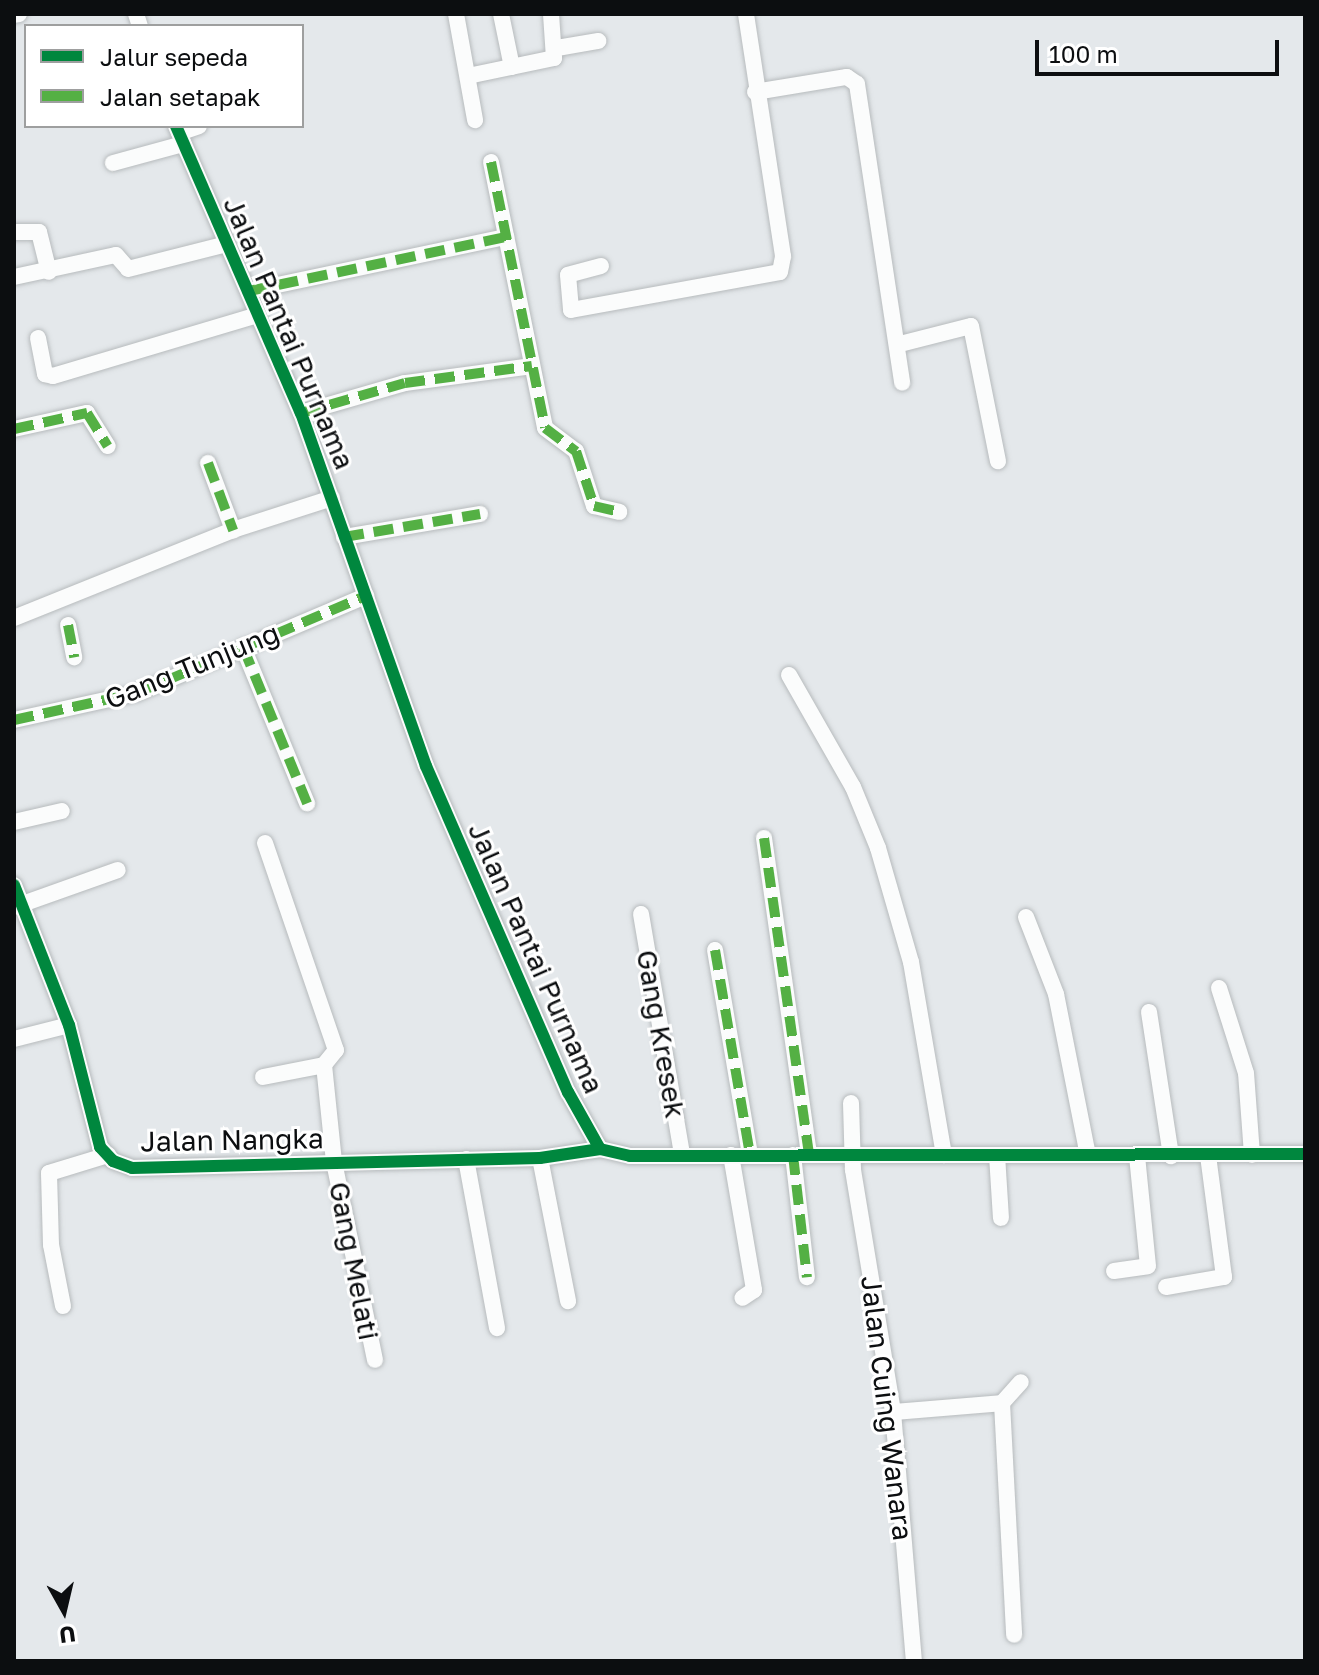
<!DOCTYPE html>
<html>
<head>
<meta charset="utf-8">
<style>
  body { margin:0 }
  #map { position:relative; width:1319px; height:1675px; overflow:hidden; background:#e4e8eb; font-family:"Golos Text",sans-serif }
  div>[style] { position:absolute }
  .roads { filter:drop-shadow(0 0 2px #b7bbbd) drop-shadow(0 0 2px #b7bbbd) }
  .minor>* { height:16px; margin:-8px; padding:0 8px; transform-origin:8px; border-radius:8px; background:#fbfcfc }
  .quiet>* { height:10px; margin-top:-5px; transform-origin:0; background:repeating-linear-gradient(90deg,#54b044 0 20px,transparent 0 30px) }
  .cycleway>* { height:12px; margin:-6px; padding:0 6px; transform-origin:6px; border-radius:6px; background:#00873e }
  span { translate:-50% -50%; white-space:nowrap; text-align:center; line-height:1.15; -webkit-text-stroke:6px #fff; paint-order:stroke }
  .street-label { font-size:28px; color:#0c0e10 }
  .frame { position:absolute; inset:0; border:16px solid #0c0e10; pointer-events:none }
  .legend { position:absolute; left:24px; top:24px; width:280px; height:104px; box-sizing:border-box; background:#fff; border:2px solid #9e9f9f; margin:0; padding:10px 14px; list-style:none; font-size:24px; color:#0c0e10 }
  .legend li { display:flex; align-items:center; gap:16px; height:40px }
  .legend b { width:40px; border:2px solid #9e9f9f }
  .north { position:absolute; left:24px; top:1571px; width:80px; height:80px; -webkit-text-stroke:6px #fff; paint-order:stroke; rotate:172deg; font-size:22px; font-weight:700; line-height:32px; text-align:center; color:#0c0e10 }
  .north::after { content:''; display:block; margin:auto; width:28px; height:36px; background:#0c0e10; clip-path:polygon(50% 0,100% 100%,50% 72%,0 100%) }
  .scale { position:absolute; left:1035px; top:40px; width:244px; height:36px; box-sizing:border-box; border:4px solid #0c0e10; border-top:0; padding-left:10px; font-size:24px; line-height:28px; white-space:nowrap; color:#0c0e10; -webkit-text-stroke:6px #fff; paint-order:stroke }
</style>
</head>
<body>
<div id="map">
  <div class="roads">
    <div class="minor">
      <div style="left:136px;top:14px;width:13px;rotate:72deg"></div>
      <div style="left:456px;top:14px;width:108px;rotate:79.8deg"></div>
      <div style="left:501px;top:14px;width:54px;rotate:78.3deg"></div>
      <div style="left:14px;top:15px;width:5px;rotate:-11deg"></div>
      <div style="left:557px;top:48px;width:42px;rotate:-9.7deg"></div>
      <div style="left:468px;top:76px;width:88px;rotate:-11.8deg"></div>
      <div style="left:554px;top:58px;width:44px;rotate:-93.9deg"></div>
      <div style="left:755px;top:92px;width:93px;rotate:-9.3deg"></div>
      <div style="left:847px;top:77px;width:12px;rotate:35deg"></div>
      <div style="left:857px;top:84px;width:302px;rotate:81.4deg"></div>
      <div style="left:176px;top:126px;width:313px;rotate:66.5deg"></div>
      <div style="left:301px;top:413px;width:374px;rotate:70.5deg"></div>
      <div style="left:426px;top:766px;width:356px;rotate:66.5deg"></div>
      <div style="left:568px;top:1092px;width:65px;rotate:60.7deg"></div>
      <div style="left:600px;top:1149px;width:31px;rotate:13deg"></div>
      <div style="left:630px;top:1156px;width:675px;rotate:-0.17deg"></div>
      <div style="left:179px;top:133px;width:21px;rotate:-19deg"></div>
      <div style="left:491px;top:162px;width:271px;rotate:78.5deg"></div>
      <div style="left:545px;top:428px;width:39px;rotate:37deg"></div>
      <div style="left:576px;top:451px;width:58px;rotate:71.9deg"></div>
      <div style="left:594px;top:506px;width:26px;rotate:13deg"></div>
      <div style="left:113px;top:163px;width:73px;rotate:-15.2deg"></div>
      <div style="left:14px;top:232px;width:25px"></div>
      <div style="left:39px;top:232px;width:41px;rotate:76deg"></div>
      <div style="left:601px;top:266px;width:34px;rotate:165deg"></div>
      <div style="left:568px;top:275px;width:35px;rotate:85deg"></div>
      <div style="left:571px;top:310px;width:212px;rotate:-10.3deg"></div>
      <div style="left:780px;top:272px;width:16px;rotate:-79deg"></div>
      <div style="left:783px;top:256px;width:245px;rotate:-98.7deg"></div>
      <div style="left:14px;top:277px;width:104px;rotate:-12.2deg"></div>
      <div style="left:116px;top:255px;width:18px;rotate:49deg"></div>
      <div style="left:128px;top:269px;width:102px;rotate:-14.2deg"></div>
      <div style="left:249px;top:291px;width:263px;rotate:-11.9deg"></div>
      <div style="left:38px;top:338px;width:37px;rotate:79deg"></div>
      <div style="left:45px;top:374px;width:8px;rotate:14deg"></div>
      <div style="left:53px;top:376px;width:214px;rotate:-16.6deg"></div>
      <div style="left:900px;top:344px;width:73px;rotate:-14.2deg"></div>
      <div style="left:971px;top:326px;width:138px;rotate:78.7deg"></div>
      <div style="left:301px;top:413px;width:108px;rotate:-16.1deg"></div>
      <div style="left:405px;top:383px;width:128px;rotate:-7.6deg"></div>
      <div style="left:14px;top:429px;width:75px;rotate:-12.4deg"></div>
      <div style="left:87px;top:413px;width:39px;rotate:58deg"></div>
      <div style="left:208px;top:463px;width:72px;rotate:69.5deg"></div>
      <div style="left:344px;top:537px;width:138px;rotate:-9.6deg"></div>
      <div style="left:14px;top:618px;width:236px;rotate:-21.9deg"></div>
      <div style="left:233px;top:530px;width:104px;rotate:-17.9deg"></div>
      <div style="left:68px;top:625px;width:33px;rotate:79deg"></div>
      <div style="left:243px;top:647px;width:169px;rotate:67.7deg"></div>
      <div style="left:789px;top:675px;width:129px;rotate:60.3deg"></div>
      <div style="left:853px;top:787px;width:66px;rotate:67.7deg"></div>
      <div style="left:878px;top:848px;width:119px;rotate:73.9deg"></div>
      <div style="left:911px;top:962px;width:196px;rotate:80.3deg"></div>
      <div style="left:14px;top:720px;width:126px;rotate:-12.4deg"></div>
      <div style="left:137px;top:693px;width:249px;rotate:-23deg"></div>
      <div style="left:14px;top:822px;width:49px;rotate:-12.9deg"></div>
      <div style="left:764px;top:838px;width:320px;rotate:81.9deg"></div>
      <div style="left:265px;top:843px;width:219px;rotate:71.1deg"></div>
      <div style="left:336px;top:1050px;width:19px;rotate:129deg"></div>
      <div style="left:324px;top:1065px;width:98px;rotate:84.1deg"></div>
      <div style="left:334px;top:1162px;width:202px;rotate:78.3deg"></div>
      <div style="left:14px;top:885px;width:150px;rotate:68.6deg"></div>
      <div style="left:69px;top:1025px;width:126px;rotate:75.7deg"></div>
      <div style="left:100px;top:1147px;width:19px;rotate:47deg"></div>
      <div style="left:113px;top:1161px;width:20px;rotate:20deg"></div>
      <div style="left:132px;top:1168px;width:408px;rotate:-1.4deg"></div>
      <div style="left:540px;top:1158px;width:61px;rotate:-8.5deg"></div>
      <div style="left:14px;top:907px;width:110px;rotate:-19.6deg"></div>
      <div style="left:641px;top:914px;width:242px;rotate:80.3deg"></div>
      <div style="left:1026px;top:917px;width:83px;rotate:68.7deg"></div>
      <div style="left:1056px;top:994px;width:164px;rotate:78.8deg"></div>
      <div style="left:715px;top:950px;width:208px;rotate:80.3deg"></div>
      <div style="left:1219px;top:988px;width:89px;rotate:72.4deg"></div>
      <div style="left:1246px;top:1073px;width:82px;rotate:85.8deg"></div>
      <div style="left:1149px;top:1012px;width:146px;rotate:81.3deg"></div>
      <div style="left:14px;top:1039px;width:57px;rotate:-14.3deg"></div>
      <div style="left:263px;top:1077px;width:62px;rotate:-11.1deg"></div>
      <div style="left:851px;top:1103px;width:67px;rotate:88.3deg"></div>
      <div style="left:853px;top:1170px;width:245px;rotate:80.6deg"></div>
      <div style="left:893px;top:1412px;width:250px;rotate:85.2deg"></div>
      <div style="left:731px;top:1155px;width:137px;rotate:80.3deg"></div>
      <div style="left:754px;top:1290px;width:14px;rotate:146deg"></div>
      <div style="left:793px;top:1155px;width:123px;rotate:83.5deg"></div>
      <div style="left:997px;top:1155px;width:63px;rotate:86.4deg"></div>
      <div style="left:540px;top:1158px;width:146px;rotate:78.9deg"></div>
      <div style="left:466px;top:1159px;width:172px;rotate:79.6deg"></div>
      <div style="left:1114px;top:1271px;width:34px;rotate:-8deg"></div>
      <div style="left:1148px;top:1266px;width:111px;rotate:-95.7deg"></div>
      <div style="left:1166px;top:1287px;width:59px;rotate:-9.8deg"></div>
      <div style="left:1224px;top:1277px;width:123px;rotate:-97.5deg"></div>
      <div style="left:63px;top:1306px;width:62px;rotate:-101.1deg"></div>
      <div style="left:51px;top:1245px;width:72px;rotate:-91.6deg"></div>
      <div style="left:49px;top:1173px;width:62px;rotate:-17deg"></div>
      <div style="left:1002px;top:1403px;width:28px;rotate:-48deg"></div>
      <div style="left:893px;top:1412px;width:109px;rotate:-4.7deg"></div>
      <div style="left:1002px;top:1403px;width:232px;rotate:87deg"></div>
    </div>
  </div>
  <div class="quiet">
    <div style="left:491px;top:162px;width:271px;rotate:78.5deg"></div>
    <div style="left:545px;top:428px;width:39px;rotate:37deg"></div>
    <div style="left:576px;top:451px;width:58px;rotate:71.9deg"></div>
    <div style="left:594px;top:506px;width:26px;rotate:13deg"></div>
    <div style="left:249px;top:291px;width:263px;rotate:-11.9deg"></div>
    <div style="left:301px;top:413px;width:108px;rotate:-16.1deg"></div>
    <div style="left:405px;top:383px;width:128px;rotate:-7.6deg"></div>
    <div style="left:14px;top:429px;width:75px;rotate:-12.4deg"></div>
    <div style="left:87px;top:413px;width:39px;rotate:58deg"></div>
    <div style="left:208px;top:463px;width:72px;rotate:69.5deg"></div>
    <div style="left:344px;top:537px;width:138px;rotate:-9.6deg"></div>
    <div style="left:68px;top:625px;width:33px;rotate:79deg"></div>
    <div style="left:243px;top:647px;width:169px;rotate:67.7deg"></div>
    <div style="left:14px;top:720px;width:126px;rotate:-12.4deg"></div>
    <div style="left:137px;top:693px;width:249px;rotate:-23deg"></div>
    <div style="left:764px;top:838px;width:320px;rotate:81.9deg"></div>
    <div style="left:715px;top:950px;width:208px;rotate:80.3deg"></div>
    <div style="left:793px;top:1155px;width:123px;rotate:83.5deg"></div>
  </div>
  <div class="cycleway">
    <div style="left:176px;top:126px;width:313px;rotate:66.5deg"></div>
    <div style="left:301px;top:413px;width:374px;rotate:70.5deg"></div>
    <div style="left:426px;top:766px;width:356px;rotate:66.5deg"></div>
    <div style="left:568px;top:1092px;width:65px;rotate:60.7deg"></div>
    <div style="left:600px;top:1149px;width:31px;rotate:13deg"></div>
    <div style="left:630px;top:1156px;width:675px;rotate:-0.17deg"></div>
    <div style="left:14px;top:885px;width:150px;rotate:68.6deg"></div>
    <div style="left:69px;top:1025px;width:126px;rotate:75.7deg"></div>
    <div style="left:100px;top:1147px;width:19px;rotate:47deg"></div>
    <div style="left:113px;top:1161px;width:20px;rotate:20deg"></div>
    <div style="left:132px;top:1168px;width:408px;rotate:-1.4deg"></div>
    <div style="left:540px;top:1158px;width:61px;rotate:-8.5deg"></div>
  </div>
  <div class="street-label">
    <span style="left:289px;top:333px;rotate:67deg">Jalan Pantai Purnama</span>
    <span style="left:192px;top:666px;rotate:-22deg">Gang Tunjung</span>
    <span style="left:536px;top:958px;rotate:66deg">Jalan Pantai Purnama</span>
    <span style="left:661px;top:1034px;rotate:80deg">Gang Kresek</span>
    <span style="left:232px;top:1140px;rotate:-1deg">Jalan Nangka</span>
    <span style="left:354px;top:1261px;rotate:79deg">Gang Melati</span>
    <span style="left:887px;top:1408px;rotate:83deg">Jalan Cuing Wanara</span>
  </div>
  <div class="frame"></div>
  <ul class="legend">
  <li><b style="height:10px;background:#00873e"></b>Jalur sepeda</li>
  <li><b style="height:10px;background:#54b044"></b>Jalan setapak</li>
  </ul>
  <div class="north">U</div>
  <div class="scale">100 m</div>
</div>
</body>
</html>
